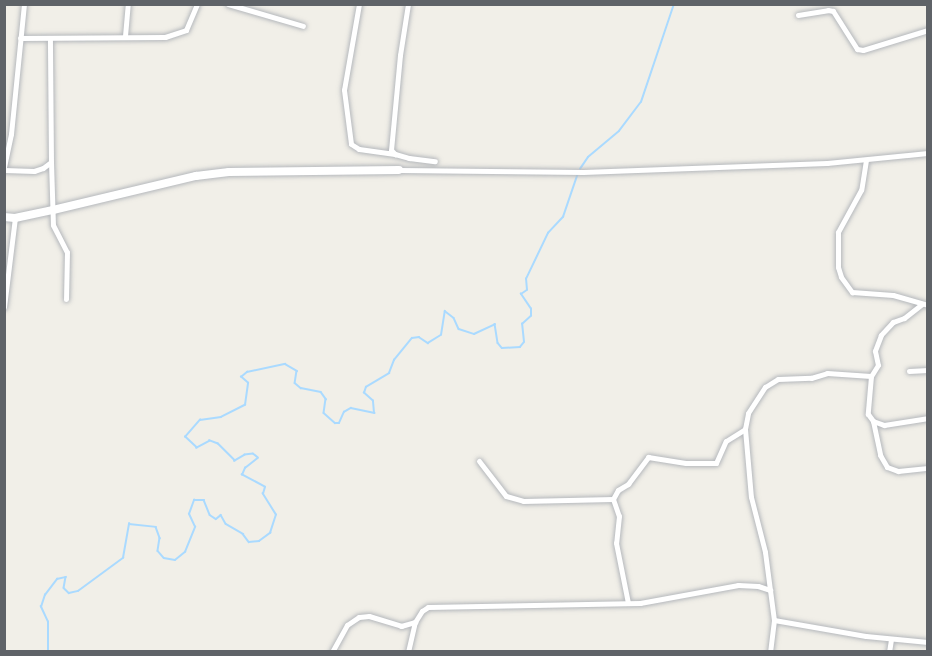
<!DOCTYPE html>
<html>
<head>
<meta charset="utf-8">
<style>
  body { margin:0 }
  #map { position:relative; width:932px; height:656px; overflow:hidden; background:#f1efe8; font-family:"Titillium Web",sans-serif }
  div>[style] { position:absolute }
  .stream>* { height:1.5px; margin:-0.75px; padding:0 0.75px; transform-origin:0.75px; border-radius:0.75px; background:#aadaff }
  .roads { filter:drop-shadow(0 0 2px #b5b8bc) drop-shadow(0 0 2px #b5b8bc) }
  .street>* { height:5px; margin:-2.5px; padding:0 2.5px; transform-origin:2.5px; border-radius:2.5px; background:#fff }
  .secondary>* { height:8px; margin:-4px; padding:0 4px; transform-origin:4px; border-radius:4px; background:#fff }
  span { translate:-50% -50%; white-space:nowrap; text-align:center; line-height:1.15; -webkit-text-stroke:6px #fff; paint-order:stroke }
  .frame { position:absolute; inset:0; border:6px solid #5f6368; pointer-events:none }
</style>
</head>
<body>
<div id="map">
  <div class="stream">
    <div style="left:580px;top:169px;width:14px;rotate:-56deg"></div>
    <div style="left:588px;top:157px;width:40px;rotate:-40deg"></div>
    <div style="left:619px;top:131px;width:36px;rotate:-53deg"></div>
    <div style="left:641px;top:102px;width:103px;rotate:-71.4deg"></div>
    <div style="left:48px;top:652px;width:30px;rotate:-90deg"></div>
    <div style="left:48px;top:622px;width:17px;rotate:-115deg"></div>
    <div style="left:41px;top:607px;width:13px;rotate:-72deg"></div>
    <div style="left:45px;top:595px;width:20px;rotate:-53deg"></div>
    <div style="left:57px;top:579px;width:9px;rotate:-13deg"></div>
    <div style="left:66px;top:577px;width:11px;rotate:100deg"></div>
    <div style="left:64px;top:588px;width:7px;rotate:45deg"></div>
    <div style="left:69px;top:593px;width:9px;rotate:-13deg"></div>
    <div style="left:78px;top:591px;width:56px;rotate:-36.3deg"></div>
    <div style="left:123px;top:558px;width:35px;rotate:-80deg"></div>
    <div style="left:129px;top:524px;width:27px;rotate:6deg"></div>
    <div style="left:156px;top:527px;width:12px;rotate:70deg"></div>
    <div style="left:160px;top:538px;width:13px;rotate:99deg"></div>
    <div style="left:158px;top:551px;width:9px;rotate:49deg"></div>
    <div style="left:164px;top:558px;width:11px;rotate:10deg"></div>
    <div style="left:175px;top:560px;width:13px;rotate:-39deg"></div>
    <div style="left:185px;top:552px;width:27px;rotate:-68deg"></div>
    <div style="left:195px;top:527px;width:14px;rotate:-115deg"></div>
    <div style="left:189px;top:514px;width:15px;rotate:-70deg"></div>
    <div style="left:194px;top:500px;width:10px"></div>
    <div style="left:204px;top:500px;width:16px;rotate:68deg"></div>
    <div style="left:210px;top:515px;width:7px;rotate:34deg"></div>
    <div style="left:216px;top:519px;width:6px;rotate:-39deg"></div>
    <div style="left:221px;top:515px;width:10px;rotate:61deg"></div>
    <div style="left:226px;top:524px;width:20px;rotate:30deg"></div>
    <div style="left:243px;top:534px;width:10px;rotate:53deg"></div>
    <div style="left:249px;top:542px;width:10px;rotate:-6deg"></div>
    <div style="left:259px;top:541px;width:14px;rotate:-36deg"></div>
    <div style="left:270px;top:533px;width:19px;rotate:-72deg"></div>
    <div style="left:276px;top:515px;width:25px;rotate:-122deg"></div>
    <div style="left:263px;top:494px;width:7px;rotate:-74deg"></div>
    <div style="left:265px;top:487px;width:26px;rotate:-152deg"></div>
    <div style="left:242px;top:475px;width:8px;rotate:-67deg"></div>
    <div style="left:245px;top:468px;width:16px;rotate:-38deg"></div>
    <div style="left:258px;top:458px;width:6px;rotate:-141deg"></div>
    <div style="left:253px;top:454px;width:8px;rotate:173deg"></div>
    <div style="left:245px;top:455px;width:12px;rotate:149deg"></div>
    <div style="left:235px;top:461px;width:24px;rotate:-135deg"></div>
    <div style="left:218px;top:444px;width:9px;rotate:-159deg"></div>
    <div style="left:210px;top:441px;width:15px;rotate:152deg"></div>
    <div style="left:197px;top:448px;width:16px;rotate:-137deg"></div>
    <div style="left:185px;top:437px;width:23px;rotate:-49deg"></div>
    <div style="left:200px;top:420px;width:21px;rotate:-8deg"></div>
    <div style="left:221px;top:417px;width:27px;rotate:-27deg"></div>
    <div style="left:245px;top:405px;width:22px;rotate:-82deg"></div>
    <div style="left:248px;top:383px;width:9px;rotate:-139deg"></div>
    <div style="left:241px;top:377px;width:8px;rotate:-40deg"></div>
    <div style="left:247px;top:372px;width:39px;rotate:-12deg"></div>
    <div style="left:285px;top:364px;width:14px;rotate:30deg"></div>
    <div style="left:297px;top:371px;width:12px;rotate:99deg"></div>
    <div style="left:295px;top:383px;width:8px;rotate:40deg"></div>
    <div style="left:301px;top:388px;width:20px;rotate:11deg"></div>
    <div style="left:321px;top:392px;width:9px;rotate:54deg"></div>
    <div style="left:326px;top:399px;width:14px;rotate:98deg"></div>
    <div style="left:324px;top:413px;width:15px;rotate:42deg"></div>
    <div style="left:335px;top:423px;width:4px"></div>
    <div style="left:339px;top:423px;width:12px;rotate:-66deg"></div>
    <div style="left:344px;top:412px;width:8px;rotate:-30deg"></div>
    <div style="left:351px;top:408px;width:24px;rotate:12deg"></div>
    <div style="left:374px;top:413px;width:12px;rotate:-95deg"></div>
    <div style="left:373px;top:401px;width:12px;rotate:-138deg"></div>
    <div style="left:364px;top:393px;width:6px;rotate:-72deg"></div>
    <div style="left:366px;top:387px;width:27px;rotate:-31deg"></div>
    <div style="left:389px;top:373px;width:14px;rotate:-69deg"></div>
    <div style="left:394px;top:360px;width:28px;rotate:-51deg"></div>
    <div style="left:412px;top:338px;width:7px;rotate:-8deg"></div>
    <div style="left:419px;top:337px;width:11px;rotate:34deg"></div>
    <div style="left:428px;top:343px;width:15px;rotate:-32deg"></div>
    <div style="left:441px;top:335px;width:24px;rotate:-81deg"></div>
    <div style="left:445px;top:311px;width:11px;rotate:38deg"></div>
    <div style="left:454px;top:318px;width:12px;rotate:66deg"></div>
    <div style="left:459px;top:329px;width:16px;rotate:18deg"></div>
    <div style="left:474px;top:334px;width:23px;rotate:-25deg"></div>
    <div style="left:495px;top:324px;width:19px;rotate:81deg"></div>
    <div style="left:498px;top:343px;width:6px;rotate:51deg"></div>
    <div style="left:502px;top:348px;width:18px;rotate:-3deg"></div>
    <div style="left:520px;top:347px;width:6px;rotate:-51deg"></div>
    <div style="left:524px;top:342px;width:18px;rotate:-96deg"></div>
    <div style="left:522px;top:324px;width:12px;rotate:-42deg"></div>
    <div style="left:531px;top:316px;width:7px;rotate:-90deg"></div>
    <div style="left:531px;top:309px;width:18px;rotate:-124deg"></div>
    <div style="left:521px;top:294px;width:7px;rotate:-34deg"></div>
    <div style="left:527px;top:290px;width:11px;rotate:-95deg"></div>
    <div style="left:526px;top:279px;width:51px;rotate:-64.4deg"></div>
    <div style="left:548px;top:233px;width:22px;rotate:-47deg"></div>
    <div style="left:563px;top:217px;width:46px;rotate:-71.2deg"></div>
  </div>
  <div class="roads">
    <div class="street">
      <div style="left:228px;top:4px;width:78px;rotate:16.3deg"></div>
      <div style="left:359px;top:4px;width:87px;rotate:99.9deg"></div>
      <div style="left:344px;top:90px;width:54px;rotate:82.6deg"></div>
      <div style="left:351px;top:144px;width:9px;rotate:32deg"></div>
      <div style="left:359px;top:149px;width:36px;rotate:8deg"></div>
      <div style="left:408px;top:4px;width:52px;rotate:98.9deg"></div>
      <div style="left:400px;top:55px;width:95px;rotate:95.4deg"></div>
      <div style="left:391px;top:150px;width:6px;rotate:45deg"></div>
      <div style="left:395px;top:154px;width:15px;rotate:16deg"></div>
      <div style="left:409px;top:158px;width:26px;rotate:7deg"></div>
      <div style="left:798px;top:15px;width:30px;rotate:-9deg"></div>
      <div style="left:828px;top:10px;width:5px;rotate:11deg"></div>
      <div style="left:833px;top:11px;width:45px;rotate:57.7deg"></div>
      <div style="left:857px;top:49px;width:6px;rotate:9deg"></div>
      <div style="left:863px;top:50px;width:68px;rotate:-17.1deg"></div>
      <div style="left:125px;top:36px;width:32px;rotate:-85deg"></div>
      <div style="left:20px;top:38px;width:145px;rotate:-0.4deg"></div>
      <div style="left:165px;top:37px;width:22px;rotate:-18deg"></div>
      <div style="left:186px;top:30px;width:28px;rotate:-67deg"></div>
      <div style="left:866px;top:160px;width:30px;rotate:99deg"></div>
      <div style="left:861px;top:190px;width:48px;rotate:118.7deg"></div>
      <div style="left:838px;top:232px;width:35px;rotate:90deg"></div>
      <div style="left:838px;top:267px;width:10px;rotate:73deg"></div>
      <div style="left:841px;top:277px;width:19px;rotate:54deg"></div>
      <div style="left:852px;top:292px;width:41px;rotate:4.2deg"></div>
      <div style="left:893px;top:295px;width:36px;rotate:16deg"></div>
      <div style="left:51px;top:162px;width:63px;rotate:88.2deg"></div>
      <div style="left:53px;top:225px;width:30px;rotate:63deg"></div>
      <div style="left:67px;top:252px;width:47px;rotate:91.2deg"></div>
      <div style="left:4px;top:167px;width:34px;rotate:-78deg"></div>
      <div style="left:11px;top:134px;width:131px;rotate:-84.3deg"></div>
      <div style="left:4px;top:170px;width:30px;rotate:2deg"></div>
      <div style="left:34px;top:171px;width:9px;rotate:-18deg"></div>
      <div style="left:43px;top:168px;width:10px;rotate:-37deg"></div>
      <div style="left:51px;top:162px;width:123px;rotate:-90.5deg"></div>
      <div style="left:399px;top:170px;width:184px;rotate:0.6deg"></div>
      <div style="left:583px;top:172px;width:244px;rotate:-2.1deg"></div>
      <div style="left:827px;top:163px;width:101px;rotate:-5.7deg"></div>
      <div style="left:922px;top:304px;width:23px;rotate:142deg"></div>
      <div style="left:904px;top:318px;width:12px;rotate:160deg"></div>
      <div style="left:893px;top:322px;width:18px;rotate:133deg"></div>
      <div style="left:881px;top:335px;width:17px;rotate:111deg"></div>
      <div style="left:875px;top:351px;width:14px;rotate:78deg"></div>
      <div style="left:878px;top:365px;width:13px;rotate:122deg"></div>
      <div style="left:871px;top:376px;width:38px;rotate:95deg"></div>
      <div style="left:868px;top:414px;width:9px;rotate:54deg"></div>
      <div style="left:873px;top:421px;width:35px;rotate:78deg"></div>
      <div style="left:880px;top:455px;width:14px;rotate:60deg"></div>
      <div style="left:887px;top:467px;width:12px;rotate:20deg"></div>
      <div style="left:898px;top:471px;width:30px;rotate:-6deg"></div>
      <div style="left:4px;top:307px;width:90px;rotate:-83deg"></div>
      <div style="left:909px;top:371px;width:19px;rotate:-3deg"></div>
      <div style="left:873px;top:421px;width:12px;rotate:20deg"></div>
      <div style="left:884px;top:425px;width:45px;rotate:-9deg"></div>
      <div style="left:745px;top:429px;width:68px;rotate:85deg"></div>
      <div style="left:751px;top:497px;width:57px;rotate:75.7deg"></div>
      <div style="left:765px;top:552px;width:69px;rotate:82.5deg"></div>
      <div style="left:774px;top:620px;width:32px;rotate:97deg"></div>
      <div style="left:479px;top:461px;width:44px;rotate:52.4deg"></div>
      <div style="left:506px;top:496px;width:18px;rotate:16deg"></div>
      <div style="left:523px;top:501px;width:90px;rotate:-1.3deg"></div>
      <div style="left:613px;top:499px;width:10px;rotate:-61deg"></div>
      <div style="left:618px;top:490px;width:12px;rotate:-31deg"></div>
      <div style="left:628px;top:484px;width:34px;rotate:-53deg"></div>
      <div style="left:648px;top:457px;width:38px;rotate:9deg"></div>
      <div style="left:686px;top:463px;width:30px"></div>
      <div style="left:716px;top:463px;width:24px;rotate:-66deg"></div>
      <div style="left:726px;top:441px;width:22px;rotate:-32deg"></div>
      <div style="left:745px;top:429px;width:16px;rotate:-79deg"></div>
      <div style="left:748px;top:413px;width:31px;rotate:-57deg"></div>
      <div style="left:765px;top:387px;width:15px;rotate:-32deg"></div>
      <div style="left:778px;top:379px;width:33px;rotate:-2deg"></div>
      <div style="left:811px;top:378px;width:17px;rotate:-17deg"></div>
      <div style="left:827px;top:373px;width:44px;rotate:3.9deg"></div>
      <div style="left:613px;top:499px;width:18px;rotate:71deg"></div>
      <div style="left:619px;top:516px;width:27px;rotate:96deg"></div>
      <div style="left:616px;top:543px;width:61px;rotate:78.7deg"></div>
      <div style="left:774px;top:620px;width:93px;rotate:9.9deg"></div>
      <div style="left:866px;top:636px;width:62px;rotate:5.5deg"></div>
      <div style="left:332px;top:652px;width:31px;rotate:-61deg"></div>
      <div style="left:347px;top:625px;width:14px;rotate:-34deg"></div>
      <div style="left:359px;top:617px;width:10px;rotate:-6deg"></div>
      <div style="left:369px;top:616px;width:34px;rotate:17deg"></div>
      <div style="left:401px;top:626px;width:15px;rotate:-16deg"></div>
      <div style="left:408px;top:652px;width:31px;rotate:-77deg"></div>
      <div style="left:415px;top:622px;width:13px;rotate:-58deg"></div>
      <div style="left:422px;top:611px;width:7px;rotate:-34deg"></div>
      <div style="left:428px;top:607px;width:212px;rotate:-1.1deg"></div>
      <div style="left:640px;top:603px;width:100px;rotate:-10.4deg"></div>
      <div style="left:738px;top:585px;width:20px;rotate:3deg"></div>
      <div style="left:758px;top:586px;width:13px;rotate:18deg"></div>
      <div style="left:889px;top:652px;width:12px;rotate:-81deg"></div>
    </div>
    <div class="secondary">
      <div style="left:4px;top:217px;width:11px;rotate:5deg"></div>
      <div style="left:15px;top:218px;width:39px;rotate:-12deg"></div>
      <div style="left:53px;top:210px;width:147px;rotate:-13.4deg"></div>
      <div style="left:196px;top:176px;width:33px;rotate:-7deg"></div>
      <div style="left:229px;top:172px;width:170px;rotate:-0.7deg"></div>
    </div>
  </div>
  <div class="frame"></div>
</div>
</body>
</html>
